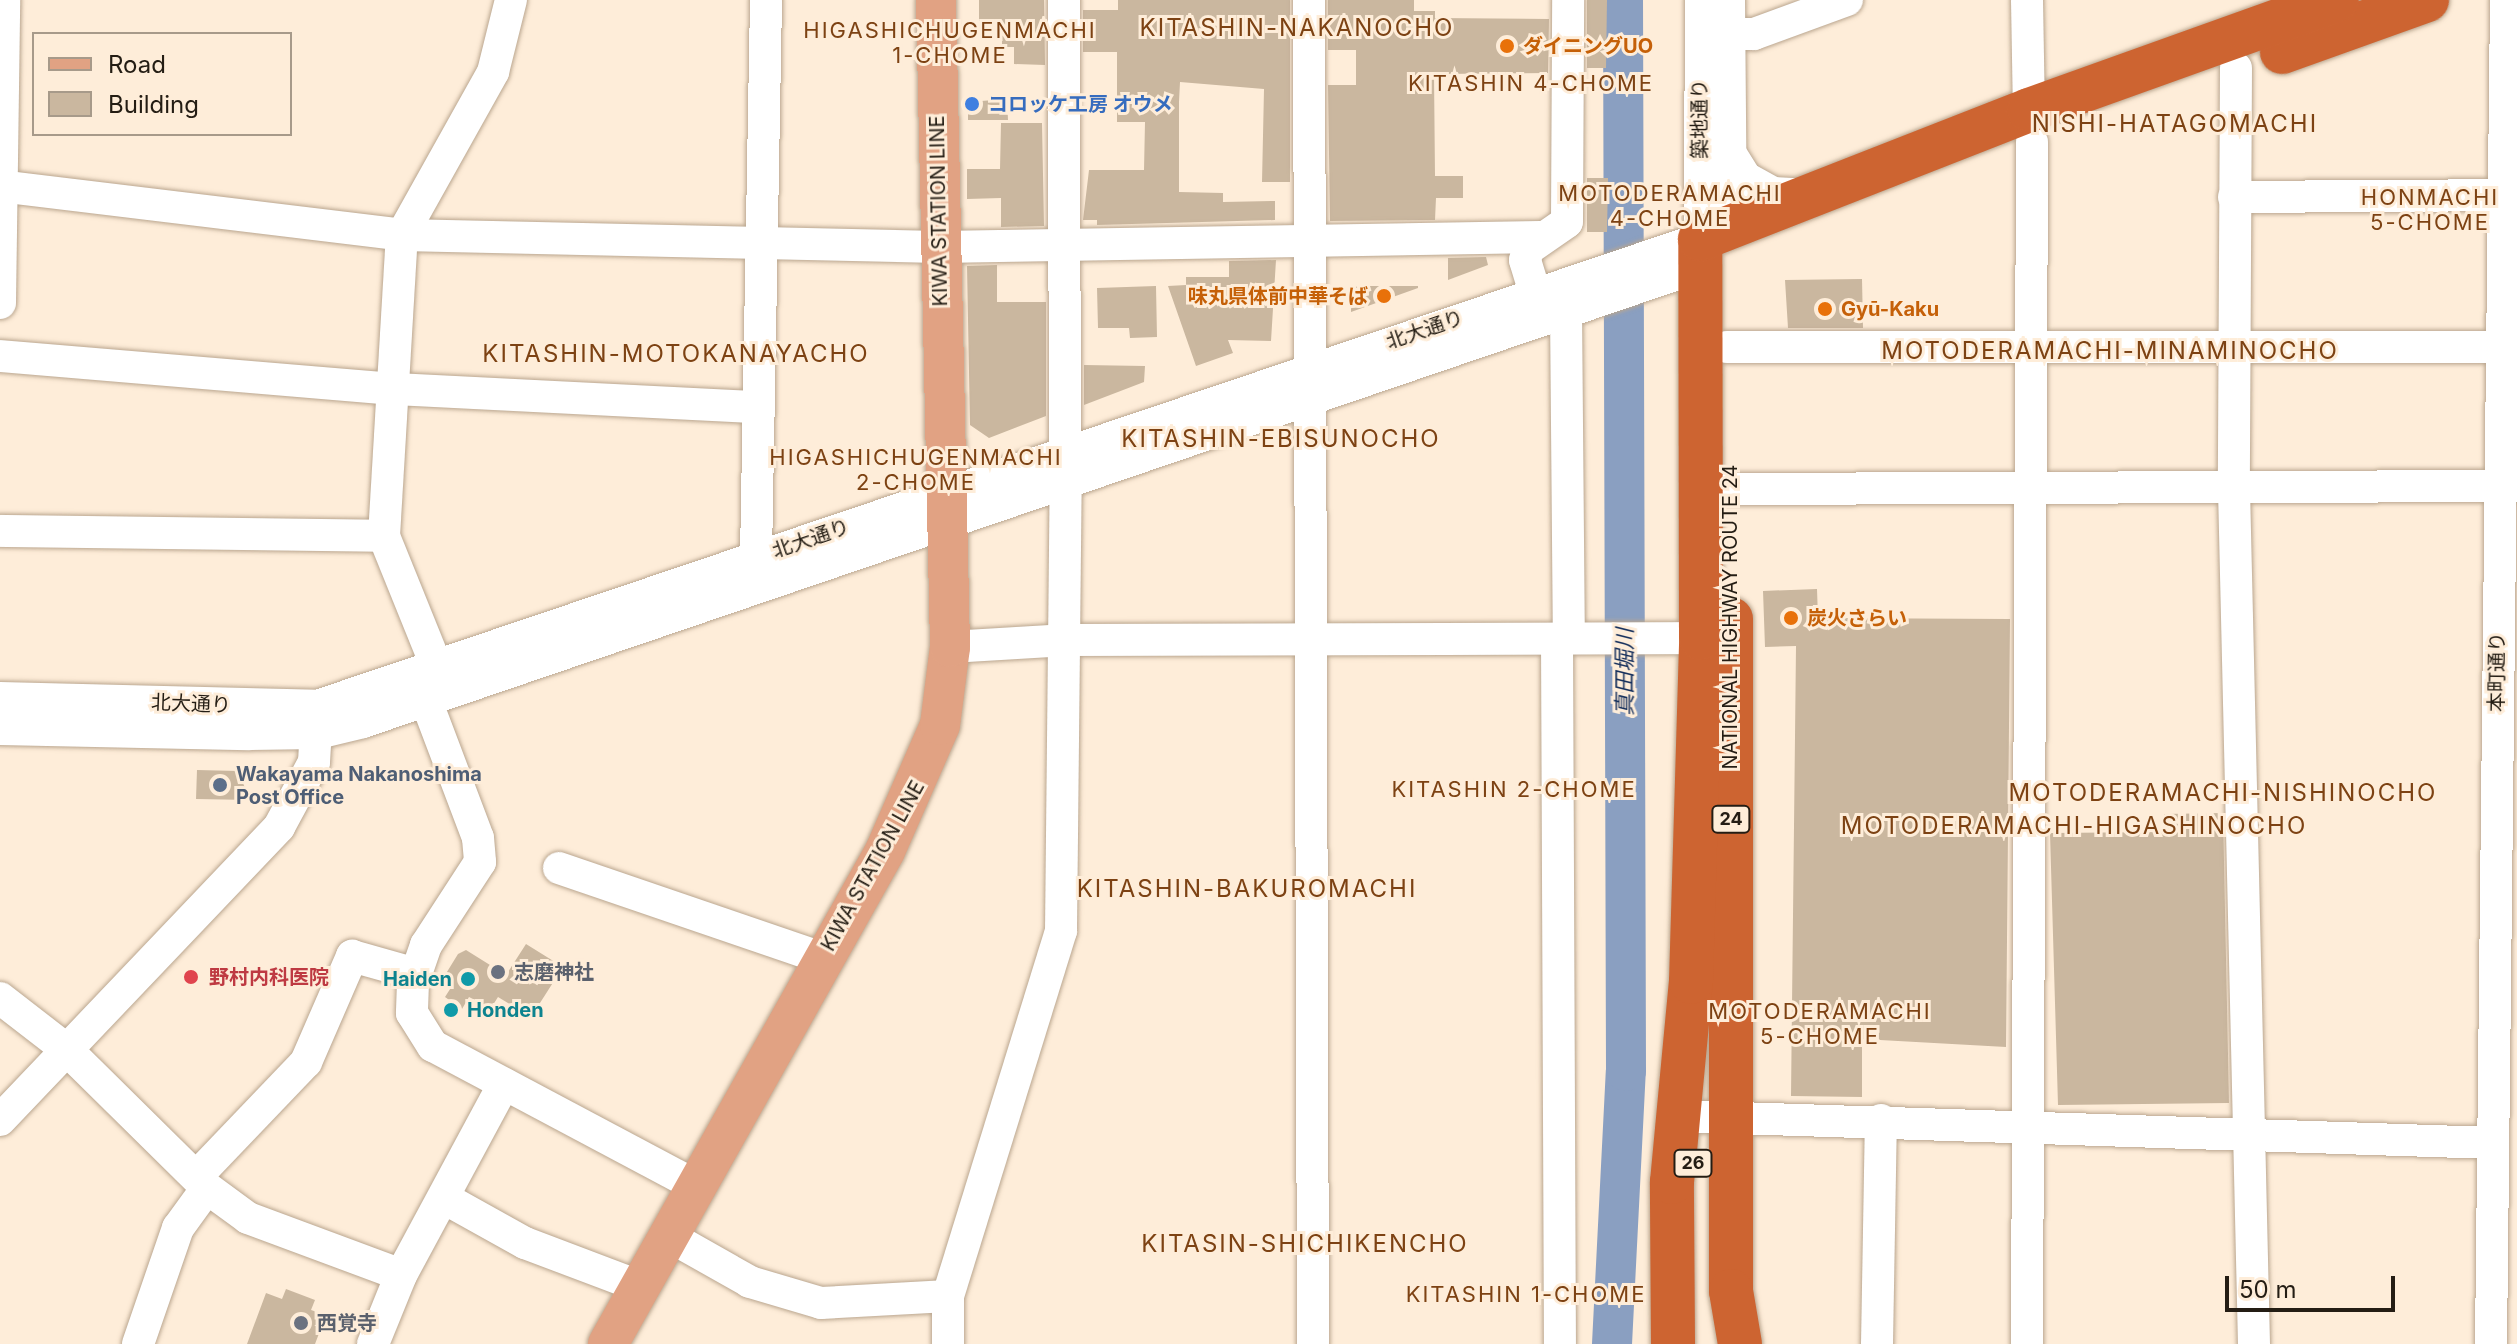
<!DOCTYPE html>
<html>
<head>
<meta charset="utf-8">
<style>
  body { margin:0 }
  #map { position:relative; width:2517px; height:1344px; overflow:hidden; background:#feedd9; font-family:Inter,"Noto Sans JP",sans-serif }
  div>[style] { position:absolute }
  .river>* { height:40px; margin:-20px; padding:0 20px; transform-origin:20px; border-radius:20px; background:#8a9fc1 }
  .building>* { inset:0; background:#cab79f }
  .roads { filter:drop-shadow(0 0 2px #baa68f) drop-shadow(0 0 2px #baa68f) }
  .minor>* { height:32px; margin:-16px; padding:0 16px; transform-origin:16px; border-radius:16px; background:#fff }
  .major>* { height:40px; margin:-20px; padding:0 20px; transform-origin:20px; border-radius:20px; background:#e1a283 }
  .highway>* { height:44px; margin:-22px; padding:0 22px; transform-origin:22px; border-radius:22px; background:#cd6431 }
  .dots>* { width:22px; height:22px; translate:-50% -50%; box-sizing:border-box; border:4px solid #feedd9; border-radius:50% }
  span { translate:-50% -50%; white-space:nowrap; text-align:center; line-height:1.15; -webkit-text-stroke:6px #feedd9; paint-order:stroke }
  .shield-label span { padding:2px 6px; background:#feedd9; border:2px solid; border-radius:6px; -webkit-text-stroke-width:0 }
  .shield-label { font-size:18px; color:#241d14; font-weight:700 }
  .food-label { font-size:20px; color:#c56008; font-weight:700 }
  .left { translate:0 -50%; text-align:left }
  .right { translate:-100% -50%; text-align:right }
  .shop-label { font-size:20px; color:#366cbe; font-weight:700 }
  .street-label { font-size:20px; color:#241d14 }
  .service-label { font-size:20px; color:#4e5e75; font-weight:700 }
  .worship-label { font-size:20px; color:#5b616d; font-weight:700 }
  .health-label { font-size:20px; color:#be3a42; font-weight:700 }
  .culture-label { font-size:20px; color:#0d838f; font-weight:700 }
  .neighbourhood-label { font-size:22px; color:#7d4213; letter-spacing:2px }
  .water-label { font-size:22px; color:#17315d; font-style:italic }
  .quarter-label { font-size:24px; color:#7d4213; letter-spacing:2px }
  .legend { position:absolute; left:32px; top:32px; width:260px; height:104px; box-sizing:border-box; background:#feedd9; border:2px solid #a79a8a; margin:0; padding:10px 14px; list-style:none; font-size:24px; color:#241d14 }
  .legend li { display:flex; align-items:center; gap:16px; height:40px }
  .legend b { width:40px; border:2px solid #a79a8a }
  .scale { position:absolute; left:2225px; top:1276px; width:170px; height:36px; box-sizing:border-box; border:4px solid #241d14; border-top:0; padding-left:10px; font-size:24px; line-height:28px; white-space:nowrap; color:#241d14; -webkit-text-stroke:6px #feedd9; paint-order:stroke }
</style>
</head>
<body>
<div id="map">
  <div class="river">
    <div style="left:1612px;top:1344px;width:273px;rotate:-87.1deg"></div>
    <div style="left:1626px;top:1071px;width:1071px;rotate:-90.16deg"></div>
  </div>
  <div class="building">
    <div style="clip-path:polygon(979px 0,1044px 0,1045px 65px,1014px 64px,1014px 47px,1002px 47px,1002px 21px,979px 21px)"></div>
    <div style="clip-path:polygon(1118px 0,1290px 0,1290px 182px,1262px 182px,1264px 89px,1180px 82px,1179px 102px,1179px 192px,1223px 193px,1223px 202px,1275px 201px,1275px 220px,1097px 225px,1097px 220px,1083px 220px,1089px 170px,1144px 170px,1145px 122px,1117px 122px,1117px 52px,1083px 52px,1083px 10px,1118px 10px)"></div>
    <div style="clip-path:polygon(1328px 0,1414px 0,1414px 11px,1435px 11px,1435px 18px,1549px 19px,1548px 73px,1434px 74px,1435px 176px,1463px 176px,1463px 198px,1436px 198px,1435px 220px,1330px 221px,1328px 85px,1356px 85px,1356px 50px,1328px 50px)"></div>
    <div style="clip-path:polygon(1587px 0,1607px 0,1606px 68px,1587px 68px)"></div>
    <div style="clip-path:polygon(1007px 99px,1008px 120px,968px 120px,968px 102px)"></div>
    <div style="clip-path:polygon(1001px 123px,1042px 123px,1044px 226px,1001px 227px,1001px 198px,967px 199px,967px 169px,1000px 169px)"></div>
    <div style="clip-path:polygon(1587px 178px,1608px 178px,1607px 232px,1587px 232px)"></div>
    <div style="clip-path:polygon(1486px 257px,1488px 265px,1448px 280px,1448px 258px)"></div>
    <div style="clip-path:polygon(1276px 260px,1271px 341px,1228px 340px,1233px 353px,1196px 366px,1168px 286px,1186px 285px,1186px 277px,1229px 277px,1229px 261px)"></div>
    <div style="clip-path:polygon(997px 265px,997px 302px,1046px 302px,1046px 416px,989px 438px,970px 425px,967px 266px)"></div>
    <div style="clip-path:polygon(1862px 279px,1863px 328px,1788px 328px,1785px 280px)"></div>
    <div style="clip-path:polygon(1156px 286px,1157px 337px,1130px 338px,1129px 328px,1098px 328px,1097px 288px)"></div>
    <div style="clip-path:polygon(1351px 286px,1418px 286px,1418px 288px,1351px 312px)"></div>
    <div style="clip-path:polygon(1084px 365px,1145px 366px,1144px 382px,1084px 405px)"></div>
    <div style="clip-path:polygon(1817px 589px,1818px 618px,2010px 619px,2006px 1047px,1862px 1039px,1862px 1097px,1791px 1096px,1796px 646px,1765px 647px,1763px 591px)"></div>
    <div style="clip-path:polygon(197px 770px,238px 771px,250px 800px,196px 799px)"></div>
    <div style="clip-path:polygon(2223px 813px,2229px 1103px,2058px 1105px,2050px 833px,2165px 832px,2164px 814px)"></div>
    <div style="clip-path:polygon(526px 944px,563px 967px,531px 1017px,498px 997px,491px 1008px,469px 997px,462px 1009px,445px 997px,452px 986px,442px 980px,458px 954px,466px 950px,506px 975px)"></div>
    <div style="clip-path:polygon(286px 1289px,315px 1300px,311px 1310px,326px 1315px,315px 1344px,247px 1344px,266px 1293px,282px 1299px)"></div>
  </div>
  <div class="roads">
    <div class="minor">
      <div style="left:1064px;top:0;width:452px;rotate:89.9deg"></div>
      <div style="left:1309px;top:0;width:1344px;rotate:89.83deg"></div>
      <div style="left:1729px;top:0;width:226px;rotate:89.5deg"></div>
      <div style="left:2027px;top:0;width:110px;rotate:89deg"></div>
      <div style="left:1729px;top:34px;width:25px"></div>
      <div style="left:1754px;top:34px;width:99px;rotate:-20.1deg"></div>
      <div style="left:2236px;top:68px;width:421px;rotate:90.3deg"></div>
      <div style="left:2234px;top:489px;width:855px;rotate:88.66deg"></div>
      <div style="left:1729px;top:151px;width:32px;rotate:58deg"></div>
      <div style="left:1746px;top:178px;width:31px;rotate:29deg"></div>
      <div style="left:1773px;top:193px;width:33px;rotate:3deg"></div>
      <div style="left:0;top:186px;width:405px;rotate:6.9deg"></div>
      <div style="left:402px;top:235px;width:537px;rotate:1.28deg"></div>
      <div style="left:939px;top:247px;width:601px;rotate:-0.95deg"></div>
      <div style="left:2234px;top:197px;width:283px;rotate:-0.4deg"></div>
      <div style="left:1535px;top:293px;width:34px;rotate:-107deg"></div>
      <div style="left:1525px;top:260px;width:11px;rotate:-75deg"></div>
      <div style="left:1528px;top:249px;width:47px;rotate:-34.7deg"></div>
      <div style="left:1567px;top:222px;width:222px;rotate:-89.7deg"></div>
      <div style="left:0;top:303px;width:303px;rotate:-89.2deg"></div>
      <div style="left:1566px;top:309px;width:329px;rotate:89.5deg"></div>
      <div style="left:1727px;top:347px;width:776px"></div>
      <div style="left:0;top:356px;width:397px;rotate:4.8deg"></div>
      <div style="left:396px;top:389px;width:361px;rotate:2.9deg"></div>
      <div style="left:1729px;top:489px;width:788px;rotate:-0.22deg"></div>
      <div style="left:0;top:531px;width:384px;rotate:0.7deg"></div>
      <div style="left:756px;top:557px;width:557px;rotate:-88.97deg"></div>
      <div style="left:1557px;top:639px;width:705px;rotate:89.76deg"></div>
      <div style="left:950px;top:647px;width:117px;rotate:-3.4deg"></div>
      <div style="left:1067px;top:640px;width:656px;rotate:-0.17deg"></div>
      <div style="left:436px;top:665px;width:139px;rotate:-112deg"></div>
      <div style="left:384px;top:536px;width:302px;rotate:-86.6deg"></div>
      <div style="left:402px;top:235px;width:187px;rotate:-60.8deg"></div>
      <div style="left:493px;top:72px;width:74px;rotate:-76deg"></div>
      <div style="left:0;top:698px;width:317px;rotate:1.4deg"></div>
      <div style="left:317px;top:706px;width:1460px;rotate:-18.66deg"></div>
      <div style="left:1700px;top:239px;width:239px;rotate:-89.8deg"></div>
      <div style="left:427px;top:703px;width:144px;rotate:69.3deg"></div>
      <div style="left:478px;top:838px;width:24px;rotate:85deg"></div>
      <div style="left:480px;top:862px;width:99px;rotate:123deg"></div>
      <div style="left:426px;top:945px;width:39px;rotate:109deg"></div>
      <div style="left:413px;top:982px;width:31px;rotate:92deg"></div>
      <div style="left:412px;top:1013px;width:39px;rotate:58deg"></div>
      <div style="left:433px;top:1046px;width:296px;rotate:28deg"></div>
      <div style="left:0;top:729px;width:249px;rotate:1.2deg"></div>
      <div style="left:249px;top:734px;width:69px;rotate:-0.8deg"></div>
      <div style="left:318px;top:733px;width:46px;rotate:-13.7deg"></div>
      <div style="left:363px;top:722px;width:1414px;rotate:-18.82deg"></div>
      <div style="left:559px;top:868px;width:278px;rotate:18.9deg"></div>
      <div style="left:0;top:998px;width:83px;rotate:37.7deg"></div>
      <div style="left:66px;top:1049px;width:198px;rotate:44.6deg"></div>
      <div style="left:207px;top:1188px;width:51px;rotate:36.2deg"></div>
      <div style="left:248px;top:1218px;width:163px;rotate:20.4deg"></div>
      <div style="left:1678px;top:1116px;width:813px;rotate:1.9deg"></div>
      <div style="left:0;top:1120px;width:405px;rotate:-46.4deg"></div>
      <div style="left:279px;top:827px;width:74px;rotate:-61.7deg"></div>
      <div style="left:314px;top:762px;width:50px;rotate:-86.6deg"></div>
      <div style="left:197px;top:1176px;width:158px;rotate:-46.3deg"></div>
      <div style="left:306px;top:1062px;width:116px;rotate:-66.5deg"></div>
      <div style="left:352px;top:956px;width:66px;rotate:15.7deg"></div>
      <div style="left:444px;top:1198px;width:93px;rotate:29.1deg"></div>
      <div style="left:525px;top:1243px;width:122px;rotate:20.7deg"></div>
      <div style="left:667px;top:1235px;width:95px;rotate:29.5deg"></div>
      <div style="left:750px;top:1282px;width:74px;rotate:16.5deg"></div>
      <div style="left:821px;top:1303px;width:127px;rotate:-3.2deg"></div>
      <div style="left:138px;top:1344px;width:123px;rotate:-71deg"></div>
      <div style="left:178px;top:1228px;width:49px;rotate:-54.1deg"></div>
      <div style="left:373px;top:1344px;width:74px;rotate:-67.9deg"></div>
      <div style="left:401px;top:1275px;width:217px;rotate:-61.7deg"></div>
      <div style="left:948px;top:1344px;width:48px;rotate:-90deg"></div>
      <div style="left:948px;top:1296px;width:382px;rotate:-72.8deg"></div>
      <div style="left:1061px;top:931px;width:449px;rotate:-89.4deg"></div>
      <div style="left:1877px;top:1344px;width:224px;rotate:-89deg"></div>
      <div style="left:2027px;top:1344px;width:1202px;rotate:-89.76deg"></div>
      <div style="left:2491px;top:1344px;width:1344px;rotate:-89.36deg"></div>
    </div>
    <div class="major">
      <div style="left:608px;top:1344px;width:565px;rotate:-60.67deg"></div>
      <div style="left:885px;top:851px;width:137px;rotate:-66.4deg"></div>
      <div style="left:940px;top:725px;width:79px;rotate:-82.7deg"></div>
      <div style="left:950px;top:647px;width:647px;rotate:-91.24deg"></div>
    </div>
    <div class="highway">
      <div style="left:2282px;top:52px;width:154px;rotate:-19.7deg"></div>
      <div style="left:1731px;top:619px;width:672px;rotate:90deg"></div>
      <div style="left:1731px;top:1291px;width:54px;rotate:80.4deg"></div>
      <div style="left:1673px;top:1344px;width:162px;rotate:-90.4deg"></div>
      <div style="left:1672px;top:1182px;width:201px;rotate:-84.6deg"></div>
      <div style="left:1691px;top:982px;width:344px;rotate:-88.3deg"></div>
      <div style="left:1701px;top:638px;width:399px;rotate:-90.1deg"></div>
      <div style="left:1700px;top:239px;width:353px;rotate:-21.4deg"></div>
      <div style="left:2029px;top:110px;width:327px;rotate:-19.7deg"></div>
    </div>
  </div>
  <div class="dots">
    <div style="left:1507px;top:46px;background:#e8710a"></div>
    <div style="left:972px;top:104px;background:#3f7fe0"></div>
    <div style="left:1384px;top:296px;background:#e8710a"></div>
    <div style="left:1825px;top:309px;background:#e8710a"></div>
    <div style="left:1791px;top:618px;background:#e8710a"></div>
    <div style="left:220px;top:785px;background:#5c6f8a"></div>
    <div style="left:498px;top:972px;background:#6b7280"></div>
    <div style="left:191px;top:977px;background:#e0444e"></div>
    <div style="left:468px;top:979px;background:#0f9aa8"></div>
    <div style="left:451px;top:1010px;background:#0f9aa8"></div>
    <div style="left:301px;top:1323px;background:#6b7280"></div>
  </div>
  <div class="shield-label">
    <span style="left:1731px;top:819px">24</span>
    <span style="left:1693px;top:1163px">26</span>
  </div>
  <div class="food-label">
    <span class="left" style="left:1523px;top:46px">ダイニングUO</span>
    <span class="right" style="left:1368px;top:296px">味丸県体前中華そば</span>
    <span class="left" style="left:1841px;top:309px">Gyū-Kaku</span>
    <span class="left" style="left:1807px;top:618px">炭火さらい</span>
  </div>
  <div class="shop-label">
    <span class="left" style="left:988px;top:104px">コロッケ工房 オウメ</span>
  </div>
  <div class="street-label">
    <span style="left:1700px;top:119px;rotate:-90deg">築地通り</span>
    <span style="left:939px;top:211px;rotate:-91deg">KIWA STATION LINE</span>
    <span style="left:1425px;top:330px;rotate:-19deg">北大通り</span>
    <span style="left:811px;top:539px;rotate:-19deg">北大通り</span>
    <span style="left:1730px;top:617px;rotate:-90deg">NATIONAL HIGHWAY ROUTE 24</span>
    <span style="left:2497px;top:672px;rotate:-89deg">本町通り</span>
    <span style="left:191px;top:704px;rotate:2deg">北大通り</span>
    <span style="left:873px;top:866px;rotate:-61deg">KIWA STATION LINE</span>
  </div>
  <div class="service-label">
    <span class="left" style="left:236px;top:786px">Wakayama Nakanoshima<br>Post Office</span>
  </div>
  <div class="worship-label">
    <span class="left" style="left:514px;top:972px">志磨神社</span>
    <span class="left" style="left:317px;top:1323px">西覚寺</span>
  </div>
  <div class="health-label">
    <span class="left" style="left:209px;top:977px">野村内科医院</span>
  </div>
  <div class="culture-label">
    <span class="right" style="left:452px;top:979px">Haiden</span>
    <span class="left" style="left:467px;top:1010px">Honden</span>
  </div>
  <div class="neighbourhood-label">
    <span style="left:950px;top:43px">HIGASHICHUGENMACHI<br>1-CHOME</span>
    <span style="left:1531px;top:84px">KITASHIN 4-CHOME</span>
    <span style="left:1670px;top:206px">MOTODERAMACHI<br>4-CHOME</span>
    <span style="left:2430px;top:210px">HONMACHI<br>5-CHOME</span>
    <span style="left:916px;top:470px">HIGASHICHUGENMACHI<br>2-CHOME</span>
    <span style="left:1514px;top:790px">KITASHIN 2-CHOME</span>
    <span style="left:1820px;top:1024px">MOTODERAMACHI<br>5-CHOME</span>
    <span style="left:1526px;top:1295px">KITASHIN 1-CHOME</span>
  </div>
  <div class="water-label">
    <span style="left:1625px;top:672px;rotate:-90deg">真田堀川</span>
  </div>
  <div class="quarter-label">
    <span style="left:1297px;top:28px">KITASHIN-NAKANOCHO</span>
    <span style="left:2175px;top:124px">NISHI-HATAGOMACHI</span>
    <span style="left:2110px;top:351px">MOTODERAMACHI-MINAMINOCHO</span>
    <span style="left:676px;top:354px">KITASHIN-MOTOKANAYACHO</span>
    <span style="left:1281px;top:439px">KITASHIN-EBISUNOCHO</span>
    <span style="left:2223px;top:793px">MOTODERAMACHI-NISHINOCHO</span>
    <span style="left:2074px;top:826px">MOTODERAMACHI-HIGASHINOCHO</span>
    <span style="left:1247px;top:889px">KITASHIN-BAKUROMACHI</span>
    <span style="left:1305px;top:1244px">KITASIN-SHICHIKENCHO</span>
  </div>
  <ul class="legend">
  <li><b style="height:10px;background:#e1a283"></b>Road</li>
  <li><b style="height:22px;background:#cab79f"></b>Building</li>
  </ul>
  <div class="scale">50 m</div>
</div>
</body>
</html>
